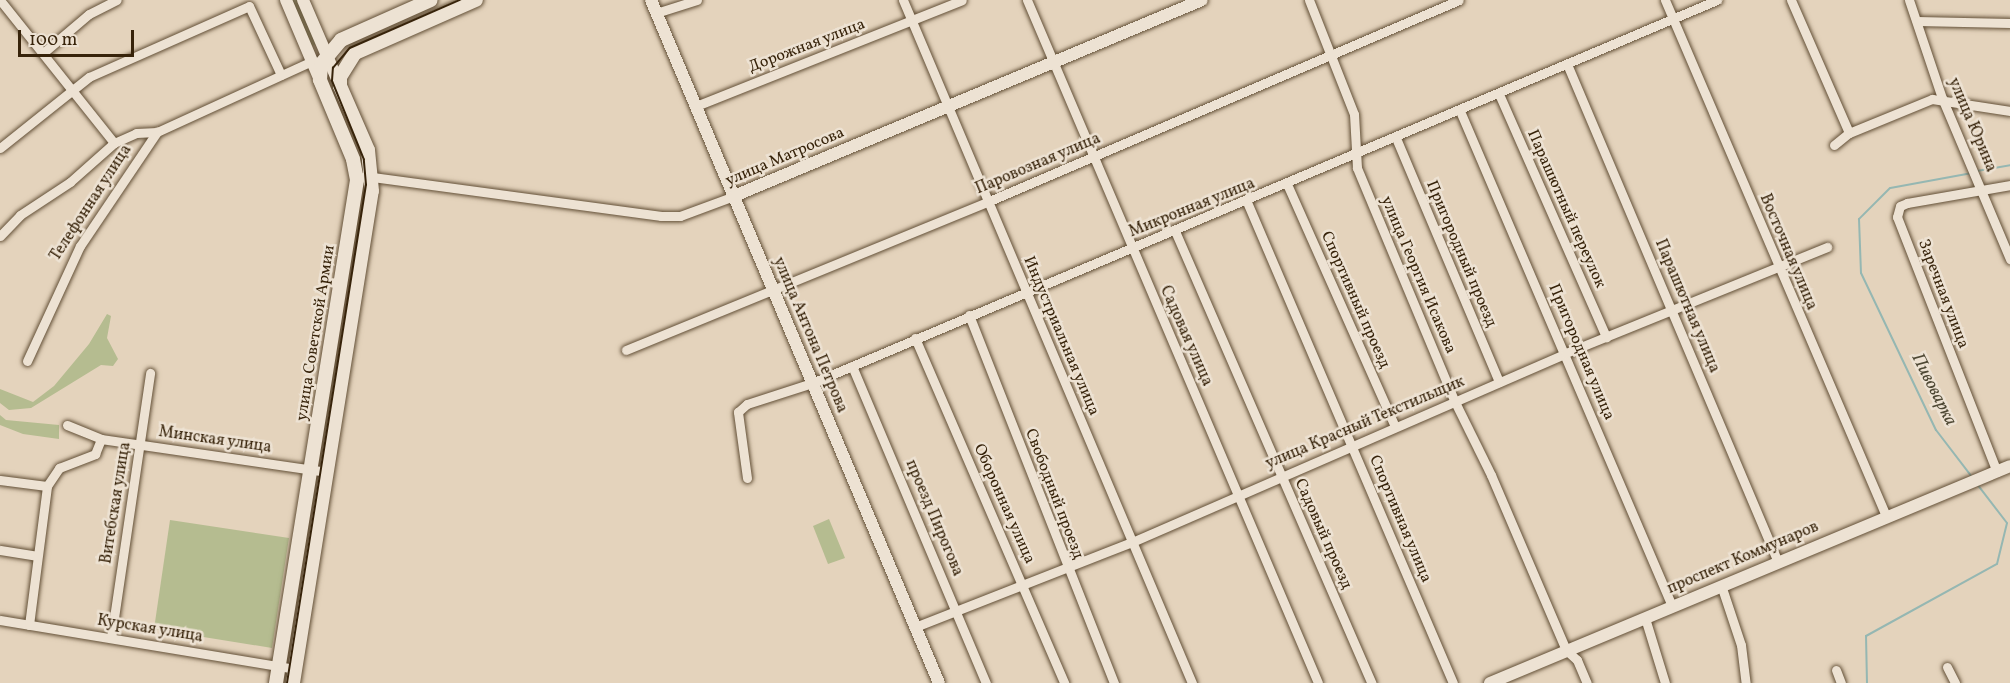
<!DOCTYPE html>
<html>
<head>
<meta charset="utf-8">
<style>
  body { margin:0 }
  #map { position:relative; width:2010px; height:683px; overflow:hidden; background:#e4d3bc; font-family:Vollkorn,serif }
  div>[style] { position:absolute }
  .green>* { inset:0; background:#b5bc90 }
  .stream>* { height:2px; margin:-1px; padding:0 1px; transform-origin:1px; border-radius:1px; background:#95b7b2 }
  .roads { filter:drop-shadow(0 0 2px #624f36) drop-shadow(0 0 2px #624f36) }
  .minor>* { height:9px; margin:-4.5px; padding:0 4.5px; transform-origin:4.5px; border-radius:4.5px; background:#ede2d3 }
  .tertiary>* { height:12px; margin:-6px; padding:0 6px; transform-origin:6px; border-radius:6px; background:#ede2d3 }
  .secondary>* { height:14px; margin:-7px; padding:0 7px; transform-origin:7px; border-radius:7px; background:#ede2d3 }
  .tram>* { height:1.5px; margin:-0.75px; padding:0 0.75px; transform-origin:0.75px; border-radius:0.75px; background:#37230a }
  span { translate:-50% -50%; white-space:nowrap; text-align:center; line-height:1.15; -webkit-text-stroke:5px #ede2d3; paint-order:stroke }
  .street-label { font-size:16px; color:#37230a }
  .water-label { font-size:18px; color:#4e4834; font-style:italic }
  .scale { position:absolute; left:18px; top:30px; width:116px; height:27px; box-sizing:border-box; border:3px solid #37230a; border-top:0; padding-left:8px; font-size:18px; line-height:21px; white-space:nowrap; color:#37230a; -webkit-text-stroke:4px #ede2d3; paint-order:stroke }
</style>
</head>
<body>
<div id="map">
  <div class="green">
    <div style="clip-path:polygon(291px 0,298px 0,317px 44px,311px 46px)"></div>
    <div style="clip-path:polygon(107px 314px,111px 316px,107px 338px,118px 359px,113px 366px,101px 365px,31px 408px,9px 410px,0 403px,0 389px,33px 402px,54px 386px,89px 344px)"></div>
    <div style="clip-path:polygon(0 415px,6px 420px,59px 425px,59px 439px,23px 434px,0 425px)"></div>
    <div style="clip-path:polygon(829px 519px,845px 558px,828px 564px,813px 526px)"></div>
    <div style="clip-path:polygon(170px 520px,289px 538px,272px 648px,154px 629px)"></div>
  </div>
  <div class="stream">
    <div style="left:1977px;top:171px;width:34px;rotate:-10deg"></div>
    <div style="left:1972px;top:173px;width:83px;rotate:169.6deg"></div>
    <div style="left:1890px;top:188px;width:44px;rotate:135deg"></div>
    <div style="left:1859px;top:219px;width:54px;rotate:87.9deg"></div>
    <div style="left:1861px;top:273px;width:174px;rotate:64.5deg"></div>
    <div style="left:1936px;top:430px;width:59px;rotate:52.5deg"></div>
    <div style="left:1867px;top:683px;width:47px;rotate:-91.2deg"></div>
    <div style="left:1866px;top:636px;width:149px;rotate:-28.8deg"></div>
    <div style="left:1997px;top:564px;width:42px;rotate:-76.3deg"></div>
    <div style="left:2007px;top:523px;width:49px;rotate:-127.6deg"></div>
  </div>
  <div class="roads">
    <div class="minor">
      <div style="left:0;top:0;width:183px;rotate:51.4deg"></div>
      <div style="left:903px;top:0;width:742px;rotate:67.07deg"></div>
      <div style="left:1027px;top:0;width:742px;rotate:66.92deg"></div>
      <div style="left:1309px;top:0;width:123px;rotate:68.5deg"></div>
      <div style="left:1354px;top:114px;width:54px;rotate:86.8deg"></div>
      <div style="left:1357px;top:168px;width:254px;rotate:67.3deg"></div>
      <div style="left:1455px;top:402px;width:81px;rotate:63.7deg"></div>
      <div style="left:1491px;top:475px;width:190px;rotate:66.8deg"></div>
      <div style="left:1566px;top:650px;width:15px;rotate:42deg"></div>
      <div style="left:1577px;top:660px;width:25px;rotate:67deg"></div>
      <div style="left:1665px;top:0;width:561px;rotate:66.81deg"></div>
      <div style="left:1791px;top:0;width:145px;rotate:66.4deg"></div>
      <div style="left:1909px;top:0;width:103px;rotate:71.4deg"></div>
      <div style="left:1942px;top:98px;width:175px;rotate:67.1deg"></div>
      <div style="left:656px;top:13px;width:43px;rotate:-17.6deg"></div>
      <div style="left:1917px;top:21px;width:93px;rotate:1.2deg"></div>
      <div style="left:43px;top:53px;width:60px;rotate:-40.3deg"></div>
      <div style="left:89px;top:14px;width:31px;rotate:-27deg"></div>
      <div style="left:1567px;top:64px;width:541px;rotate:67.04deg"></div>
      <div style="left:1499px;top:94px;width:266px;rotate:66.2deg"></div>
      <div style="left:696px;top:106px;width:286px;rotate:-21.7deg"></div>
      <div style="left:1460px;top:111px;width:538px;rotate:66.82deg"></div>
      <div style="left:1396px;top:138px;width:265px;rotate:67.1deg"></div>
      <div style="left:1834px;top:145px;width:19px;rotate:-39deg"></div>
      <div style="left:1849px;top:133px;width:90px;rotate:-22.3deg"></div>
      <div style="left:1932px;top:99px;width:79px;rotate:8.7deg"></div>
      <div style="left:0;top:148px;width:114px;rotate:-38.6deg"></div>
      <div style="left:89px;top:77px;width:175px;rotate:-23.9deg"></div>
      <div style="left:249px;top:6px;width:76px;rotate:65.1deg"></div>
      <div style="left:365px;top:176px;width:299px;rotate:7.7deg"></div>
      <div style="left:661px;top:216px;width:19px"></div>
      <div style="left:680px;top:216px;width:58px;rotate:-20.3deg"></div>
      <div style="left:1287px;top:184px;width:266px;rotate:66deg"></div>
      <div style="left:1247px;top:202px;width:523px;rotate:66.82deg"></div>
      <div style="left:1175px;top:231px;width:493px;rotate:66.5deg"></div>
      <div style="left:0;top:236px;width:29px;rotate:-46deg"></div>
      <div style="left:20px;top:215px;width:60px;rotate:-33.4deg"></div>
      <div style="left:70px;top:182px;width:59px;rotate:-41.6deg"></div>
      <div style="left:114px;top:143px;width:24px;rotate:-24deg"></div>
      <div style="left:136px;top:133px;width:21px;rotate:-3deg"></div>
      <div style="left:157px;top:132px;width:170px;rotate:-24.6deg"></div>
      <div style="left:969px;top:315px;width:396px;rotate:68.5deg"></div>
      <div style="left:915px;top:338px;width:376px;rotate:66.6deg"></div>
      <div style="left:626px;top:350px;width:390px;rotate:-22.3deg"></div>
      <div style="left:987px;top:202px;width:513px;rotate:-23.17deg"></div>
      <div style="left:27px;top:361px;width:127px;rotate:-65.3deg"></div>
      <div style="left:80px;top:246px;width:138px;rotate:-56deg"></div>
      <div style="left:852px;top:366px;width:344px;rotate:67.1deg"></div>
      <div style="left:67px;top:425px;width:37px;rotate:22deg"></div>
      <div style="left:101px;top:439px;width:227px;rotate:8.3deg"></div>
      <div style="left:1997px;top:472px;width:274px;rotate:-111.4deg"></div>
      <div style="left:1897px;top:217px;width:11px;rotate:-75deg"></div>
      <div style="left:1900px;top:206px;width:8px;rotate:-23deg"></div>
      <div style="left:1907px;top:203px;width:105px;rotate:-9.9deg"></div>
      <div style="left:747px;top:478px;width:67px;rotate:-97.8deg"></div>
      <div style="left:738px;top:412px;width:12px;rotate:-42deg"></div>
      <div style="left:747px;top:404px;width:68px;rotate:-17.9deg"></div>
      <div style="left:812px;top:383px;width:983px;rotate:-22.94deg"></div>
      <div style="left:0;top:480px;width:47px;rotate:7.3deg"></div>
      <div style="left:0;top:550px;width:37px;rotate:9deg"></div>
      <div style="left:1721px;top:585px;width:63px;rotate:71.6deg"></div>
      <div style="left:1741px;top:645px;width:38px;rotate:83deg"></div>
      <div style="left:1645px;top:618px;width:68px;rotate:72.9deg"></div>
      <div style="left:0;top:620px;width:299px;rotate:9.4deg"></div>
      <div style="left:29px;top:625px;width:140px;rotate:-82.6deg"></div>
      <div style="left:47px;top:486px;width:22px;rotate:-56deg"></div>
      <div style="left:59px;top:468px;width:39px;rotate:-21deg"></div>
      <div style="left:95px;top:454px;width:16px;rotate:-68deg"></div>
      <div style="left:915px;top:627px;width:233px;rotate:-21.4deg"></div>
      <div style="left:1132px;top:542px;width:473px;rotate:-23.5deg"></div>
      <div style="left:1566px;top:353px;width:282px;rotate:-22.1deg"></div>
      <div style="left:111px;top:638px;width:268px;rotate:-81.6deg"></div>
      <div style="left:1947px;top:667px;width:18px;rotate:63deg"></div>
      <div style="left:1836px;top:670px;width:14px;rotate:69deg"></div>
    </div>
    <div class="tertiary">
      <div style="left:286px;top:0;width:87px;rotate:67deg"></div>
      <div style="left:303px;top:0;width:94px;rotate:66.7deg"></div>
      <div style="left:651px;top:0;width:741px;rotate:67.14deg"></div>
      <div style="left:734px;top:196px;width:507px;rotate:-22.72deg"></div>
      <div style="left:1490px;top:683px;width:563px;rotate:-22.65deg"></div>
    </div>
    <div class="secondary">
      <div style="left:276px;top:683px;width:509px;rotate:-80.85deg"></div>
      <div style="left:357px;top:180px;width:21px;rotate:-101deg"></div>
      <div style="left:353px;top:159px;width:86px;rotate:-112.7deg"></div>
      <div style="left:320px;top:80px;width:16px;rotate:-86deg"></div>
      <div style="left:321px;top:64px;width:31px;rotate:-50deg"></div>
      <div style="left:341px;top:40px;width:98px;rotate:-24deg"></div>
      <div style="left:293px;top:683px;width:498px;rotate:-80.9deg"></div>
      <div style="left:372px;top:191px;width:41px;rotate:-95.6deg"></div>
      <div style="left:368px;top:150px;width:70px;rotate:-113.6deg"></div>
      <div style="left:340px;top:86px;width:9px;rotate:-90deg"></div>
      <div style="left:340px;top:77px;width:28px;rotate:-58deg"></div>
      <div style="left:355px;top:53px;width:132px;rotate:-23.7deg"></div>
    </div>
  </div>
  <div class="tram">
    <div style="left:287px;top:683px;width:504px;rotate:-80.99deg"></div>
    <div style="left:366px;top:185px;width:25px;rotate:-95deg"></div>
    <div style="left:364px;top:160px;width:85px;rotate:-112.1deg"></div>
    <div style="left:332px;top:81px;width:13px;rotate:-86deg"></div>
    <div style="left:333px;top:68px;width:26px;rotate:-50deg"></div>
    <div style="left:350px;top:48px;width:120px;rotate:-23.6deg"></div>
  </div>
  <div class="street-label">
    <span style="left:807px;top:46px;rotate:-21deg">Дорожная улица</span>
    <span style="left:1972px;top:125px;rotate:67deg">улица Юрина</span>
    <span style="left:785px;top:157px;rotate:-23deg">улица Матросова</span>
    <span style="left:1038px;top:164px;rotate:-23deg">Паровозная улица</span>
    <span style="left:91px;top:203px;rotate:-57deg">Телефонная улица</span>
    <span style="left:1192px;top:208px;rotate:-22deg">Микронная улица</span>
    <span style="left:1566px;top:209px;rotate:66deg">Парашютный переулок</span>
    <span style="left:1788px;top:252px;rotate:67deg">Восточная улица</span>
    <span style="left:1461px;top:254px;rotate:67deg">Пригородный проезд</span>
    <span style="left:1418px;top:275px;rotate:67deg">улица Георгия Исакова</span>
    <span style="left:1943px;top:294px;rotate:69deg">Заречная улица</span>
    <span style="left:1355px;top:300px;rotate:66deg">Спортивный проезд</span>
    <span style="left:1687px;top:306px;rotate:67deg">Парашютная улица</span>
    <span style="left:316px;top:333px;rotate:-81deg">улица Советской Армии</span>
    <span style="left:810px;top:335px;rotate:67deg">улица Антона Петрова</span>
    <span style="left:1061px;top:336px;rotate:67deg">Индустриальная улица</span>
    <span style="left:1186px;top:336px;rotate:66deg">Садовая улица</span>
    <span style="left:1581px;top:352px;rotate:67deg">Пригородная улица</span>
    <span style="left:1365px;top:423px;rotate:-23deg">улица Красный Текстильщик</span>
    <span style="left:215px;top:440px;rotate:8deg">Минская улица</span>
    <span style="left:1054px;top:494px;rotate:69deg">Свободный проезд</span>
    <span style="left:116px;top:503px;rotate:-81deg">Витебская улица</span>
    <span style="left:1004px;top:504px;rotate:66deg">Оборонная улица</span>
    <span style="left:934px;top:518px;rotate:67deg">проезд Пирогова</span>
    <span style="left:1400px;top:519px;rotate:67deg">Спортивная улица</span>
    <span style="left:1323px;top:534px;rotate:66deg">Садовый проезд</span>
    <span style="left:1743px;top:558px;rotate:-23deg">проспект Коммунаров</span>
    <span style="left:150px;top:629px;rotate:9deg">Курская улица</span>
  </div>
  <div class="water-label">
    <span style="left:1933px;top:390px;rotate:63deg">Пивоварка</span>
  </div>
  <div class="scale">100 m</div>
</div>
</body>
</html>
